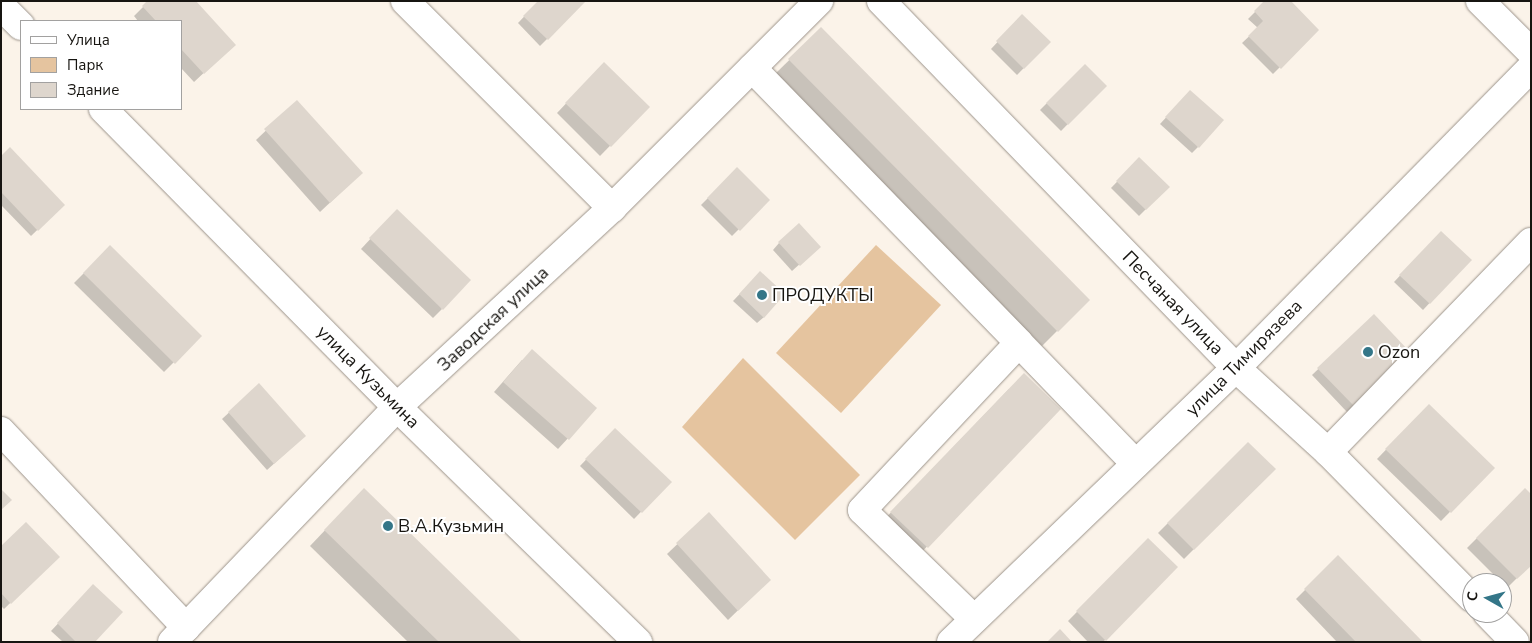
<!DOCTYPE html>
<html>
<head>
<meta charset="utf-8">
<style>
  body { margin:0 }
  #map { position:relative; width:1532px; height:643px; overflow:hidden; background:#fbf3e9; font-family:"Nunito Sans",sans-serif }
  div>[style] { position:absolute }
  .green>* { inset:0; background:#e5c49f }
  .shadow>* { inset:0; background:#0003 }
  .building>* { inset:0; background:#ded6cd }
  .roads { filter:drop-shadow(0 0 1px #9c948b) drop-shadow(0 0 1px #9c948b) }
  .minor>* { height:28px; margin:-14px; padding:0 14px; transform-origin:14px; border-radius:14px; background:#fff }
  .dots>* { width:14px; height:14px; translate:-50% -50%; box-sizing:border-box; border:2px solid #fff; border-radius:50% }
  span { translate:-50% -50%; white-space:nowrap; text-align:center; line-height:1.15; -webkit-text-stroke:4px #fff; paint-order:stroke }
  .poi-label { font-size:18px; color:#171511 }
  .left { translate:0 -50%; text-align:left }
  .street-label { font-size:18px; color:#171511 }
  .frame { position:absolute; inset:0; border:2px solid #171511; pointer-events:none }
  .legend { position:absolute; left:20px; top:20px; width:162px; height:90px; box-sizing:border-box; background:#fff; border:1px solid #a2a1a0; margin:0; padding:6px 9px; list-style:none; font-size:15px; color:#171511 }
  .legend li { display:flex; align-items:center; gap:10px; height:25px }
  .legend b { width:25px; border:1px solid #a2a1a0 }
  .north { position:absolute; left:1462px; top:573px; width:50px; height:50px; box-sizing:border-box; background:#fff; border:1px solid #a2a1a0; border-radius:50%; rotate:277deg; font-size:14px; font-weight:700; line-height:20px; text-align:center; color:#171511 }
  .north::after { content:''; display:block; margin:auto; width:18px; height:22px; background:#347688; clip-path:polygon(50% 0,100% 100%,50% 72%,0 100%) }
</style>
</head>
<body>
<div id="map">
  <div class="green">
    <div style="clip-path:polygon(876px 245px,941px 305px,841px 413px,776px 353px)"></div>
    <div style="clip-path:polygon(743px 358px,860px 475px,795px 540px,682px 427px)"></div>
  </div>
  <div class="shadow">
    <div style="clip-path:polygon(149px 1px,194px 1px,224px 54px,194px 82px,181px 68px,181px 21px,138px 21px,134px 16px)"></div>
    <div style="clip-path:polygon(539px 1px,585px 1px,540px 46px,518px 23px)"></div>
    <div style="clip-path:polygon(1266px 1px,1317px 30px,1273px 74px,1242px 43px,1258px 28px,1248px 19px)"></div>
    <div style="clip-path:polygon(1022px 16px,1049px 42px,1017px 75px,991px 49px)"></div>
    <div style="clip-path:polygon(821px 29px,1088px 300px,1042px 346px,774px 75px)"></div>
    <div style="clip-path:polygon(1085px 65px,1105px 86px,1061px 131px,1040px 110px)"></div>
    <div style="clip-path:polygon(594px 74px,648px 107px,600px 156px,557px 113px)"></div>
    <div style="clip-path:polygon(1184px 98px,1198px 147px,1192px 153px,1160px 124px)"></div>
    <div style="clip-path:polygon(297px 101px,352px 182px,320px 212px,256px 140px)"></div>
    <div style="clip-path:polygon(1px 158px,63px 205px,31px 236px,1px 205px)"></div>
    <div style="clip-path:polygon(1139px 159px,1168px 187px,1139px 216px,1111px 188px)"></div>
    <div style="clip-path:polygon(737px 169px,768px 200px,732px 236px,701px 205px)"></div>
    <div style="clip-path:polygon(388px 220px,442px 309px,433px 318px,361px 249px)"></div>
    <div style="clip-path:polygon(1441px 232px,1470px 260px,1423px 310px,1394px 282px)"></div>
    <div style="clip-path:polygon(779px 243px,812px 253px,792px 271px,773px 250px)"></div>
    <div style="clip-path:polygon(110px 247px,200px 336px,164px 372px,74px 283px)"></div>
    <div style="clip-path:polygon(754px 279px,764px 317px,757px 323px,733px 301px)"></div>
    <div style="clip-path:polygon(1374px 316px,1408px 352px,1347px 412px,1312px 375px)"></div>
    <div style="clip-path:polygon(522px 360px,596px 408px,558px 449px,494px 392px)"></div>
    <div style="clip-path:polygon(259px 385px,298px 442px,267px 470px,222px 419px)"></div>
    <div style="clip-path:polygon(1009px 389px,1060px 409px,912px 562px,876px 528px)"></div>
    <div style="clip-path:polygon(1429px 405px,1493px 468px,1441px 521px,1377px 459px)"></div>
    <div style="clip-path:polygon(615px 429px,670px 482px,634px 519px,580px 466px)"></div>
    <div style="clip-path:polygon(1248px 443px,1274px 469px,1184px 559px,1158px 533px)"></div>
    <div style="clip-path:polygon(1525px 490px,1531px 564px,1507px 588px,1467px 548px)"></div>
    <div style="clip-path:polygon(349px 505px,521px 642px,408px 642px,310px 546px)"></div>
    <div style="clip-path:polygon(709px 514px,760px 589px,728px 620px,667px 554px)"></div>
    <div style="clip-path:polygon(1148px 540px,1177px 567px,1103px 642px,1088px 642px,1068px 621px)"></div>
    <div style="clip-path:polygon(1px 548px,58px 557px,4px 609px,1px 606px)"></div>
    <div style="clip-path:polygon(1338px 557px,1421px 642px,1337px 642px,1296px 599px)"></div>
    <div style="clip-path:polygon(93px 586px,93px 642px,63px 642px,51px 631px)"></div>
  </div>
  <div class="building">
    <div style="clip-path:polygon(147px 1px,196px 1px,236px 45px,204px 74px,181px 49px,181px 21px,156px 21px,142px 6px)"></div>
    <div style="clip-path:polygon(538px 1px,586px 1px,548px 40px,523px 16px)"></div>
    <div style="clip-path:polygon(1264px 1px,1291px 1px,1319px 30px,1281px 69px,1248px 36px,1263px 21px,1254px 11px)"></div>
    <div style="clip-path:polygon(1022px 14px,1051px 42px,1024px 69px,996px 41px)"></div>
    <div style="clip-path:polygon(821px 27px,1090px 300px,1058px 332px,788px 59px)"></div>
    <div style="clip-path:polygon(604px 62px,650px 107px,611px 147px,565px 103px)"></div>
    <div style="clip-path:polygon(1085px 64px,1107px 86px,1068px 125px,1046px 103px)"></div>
    <div style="clip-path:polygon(1190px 90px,1224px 120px,1199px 148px,1165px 117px)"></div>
    <div style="clip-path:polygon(297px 100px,363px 173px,330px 203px,264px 129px)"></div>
    <div style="clip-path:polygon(10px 147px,65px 205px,38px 231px,1px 192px,1px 156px)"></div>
    <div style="clip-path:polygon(1139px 157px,1170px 187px,1146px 210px,1116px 181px)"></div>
    <div style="clip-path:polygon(737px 167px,770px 200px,740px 231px,707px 198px)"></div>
    <div style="clip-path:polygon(397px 209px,471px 280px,443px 310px,369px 238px)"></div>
    <div style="clip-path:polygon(799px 223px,821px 247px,800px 266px,778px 242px)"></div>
    <div style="clip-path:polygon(1441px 231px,1472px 260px,1430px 304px,1399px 275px)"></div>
    <div style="clip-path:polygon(110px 245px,202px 336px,175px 364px,83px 273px)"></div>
    <div style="clip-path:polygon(760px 271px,785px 294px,764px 318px,739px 294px)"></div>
    <div style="clip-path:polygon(1374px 314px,1410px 352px,1354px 406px,1317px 368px)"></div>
    <div style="clip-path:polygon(532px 349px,597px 408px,569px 440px,503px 382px)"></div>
    <div style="clip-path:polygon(1024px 373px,1061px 409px,928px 548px,890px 512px)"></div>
    <div style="clip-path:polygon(259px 383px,306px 436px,274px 464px,228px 412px)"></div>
    <div style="clip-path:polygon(1429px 404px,1495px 468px,1451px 513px,1385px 449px)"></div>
    <div style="clip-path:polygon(615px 428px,672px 482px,642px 513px,585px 459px)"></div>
    <div style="clip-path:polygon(1248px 442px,1276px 469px,1194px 550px,1167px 523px)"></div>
    <div style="clip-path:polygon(364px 488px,522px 642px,439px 642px,324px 530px)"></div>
    <div style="clip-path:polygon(1525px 488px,1531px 494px,1531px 566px,1517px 579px,1476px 538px)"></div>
    <div style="clip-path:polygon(1px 489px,12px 500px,1px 510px)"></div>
    <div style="clip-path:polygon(709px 512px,771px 580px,738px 611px,676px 543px)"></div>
    <div style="clip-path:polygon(26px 522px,60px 557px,11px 604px,1px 593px,1px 546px)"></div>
    <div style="clip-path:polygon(1148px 538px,1178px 567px,1106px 641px,1076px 611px)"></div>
    <div style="clip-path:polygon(1338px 555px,1423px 642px,1356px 642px,1304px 589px)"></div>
    <div style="clip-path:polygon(93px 584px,123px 612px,95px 642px,76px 642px,57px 623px)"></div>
    <div style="clip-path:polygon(1060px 629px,1072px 642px,1047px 642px)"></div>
  </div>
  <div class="roads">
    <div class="minor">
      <div style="left:405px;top:1px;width:293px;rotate:45deg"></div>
      <div style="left:881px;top:1px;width:511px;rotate:45.95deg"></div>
      <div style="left:1236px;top:368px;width:125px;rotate:42.4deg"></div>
      <div style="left:1328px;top:452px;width:205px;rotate:45.4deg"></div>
      <div style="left:1480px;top:1px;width:72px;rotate:45deg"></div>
      <div style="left:1px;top:6px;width:28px;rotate:45deg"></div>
      <div style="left:752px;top:68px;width:383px;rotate:45.8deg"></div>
      <div style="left:103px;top:109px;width:419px;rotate:45.4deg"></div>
      <div style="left:397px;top:407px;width:337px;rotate:44.3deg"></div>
      <div style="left:1px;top:431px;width:270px;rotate:46.7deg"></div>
      <div style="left:1328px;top:452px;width:292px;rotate:-46deg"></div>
      <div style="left:1487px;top:613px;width:40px;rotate:46deg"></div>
      <div style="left:974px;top:619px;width:156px;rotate:-135.8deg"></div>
      <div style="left:862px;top:510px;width:229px;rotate:-46.8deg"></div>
      <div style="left:1019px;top:343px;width:168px;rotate:46deg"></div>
      <div style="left:172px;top:642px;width:325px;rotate:-46.2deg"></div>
      <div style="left:397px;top:407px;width:293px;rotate:-42.8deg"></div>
      <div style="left:612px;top:208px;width:293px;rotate:-45deg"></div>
      <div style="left:951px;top:642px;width:395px;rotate:-43.9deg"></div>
      <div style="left:1236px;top:368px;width:421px;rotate:-45.5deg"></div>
    </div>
  </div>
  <div class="dots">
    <div style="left:762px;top:295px;background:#347688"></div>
    <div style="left:1368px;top:352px;background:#347688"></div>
    <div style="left:388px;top:526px;background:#347688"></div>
  </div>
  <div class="poi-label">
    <span class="left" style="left:772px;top:295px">ПРОДУКТЫ</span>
    <span class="left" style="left:1378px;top:352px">Ozon</span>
    <span class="left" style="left:398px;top:526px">В.А.Кузьмин</span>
  </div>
  <div class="street-label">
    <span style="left:1173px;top:303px;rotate:46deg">Песчаная улица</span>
    <span style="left:493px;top:319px;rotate:-43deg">Заводская улица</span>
    <span style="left:1244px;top:358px;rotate:-45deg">улица Тимирязева</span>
    <span style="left:368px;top:377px;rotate:45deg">улица Кузьмина</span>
  </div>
  <div class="frame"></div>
  <ul class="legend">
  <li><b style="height:6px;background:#fff"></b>Улица</li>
  <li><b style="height:14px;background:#e5c49f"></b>Парк</li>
  <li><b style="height:14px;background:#ded6cd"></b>Здание</li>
  </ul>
  <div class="north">С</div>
</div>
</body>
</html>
